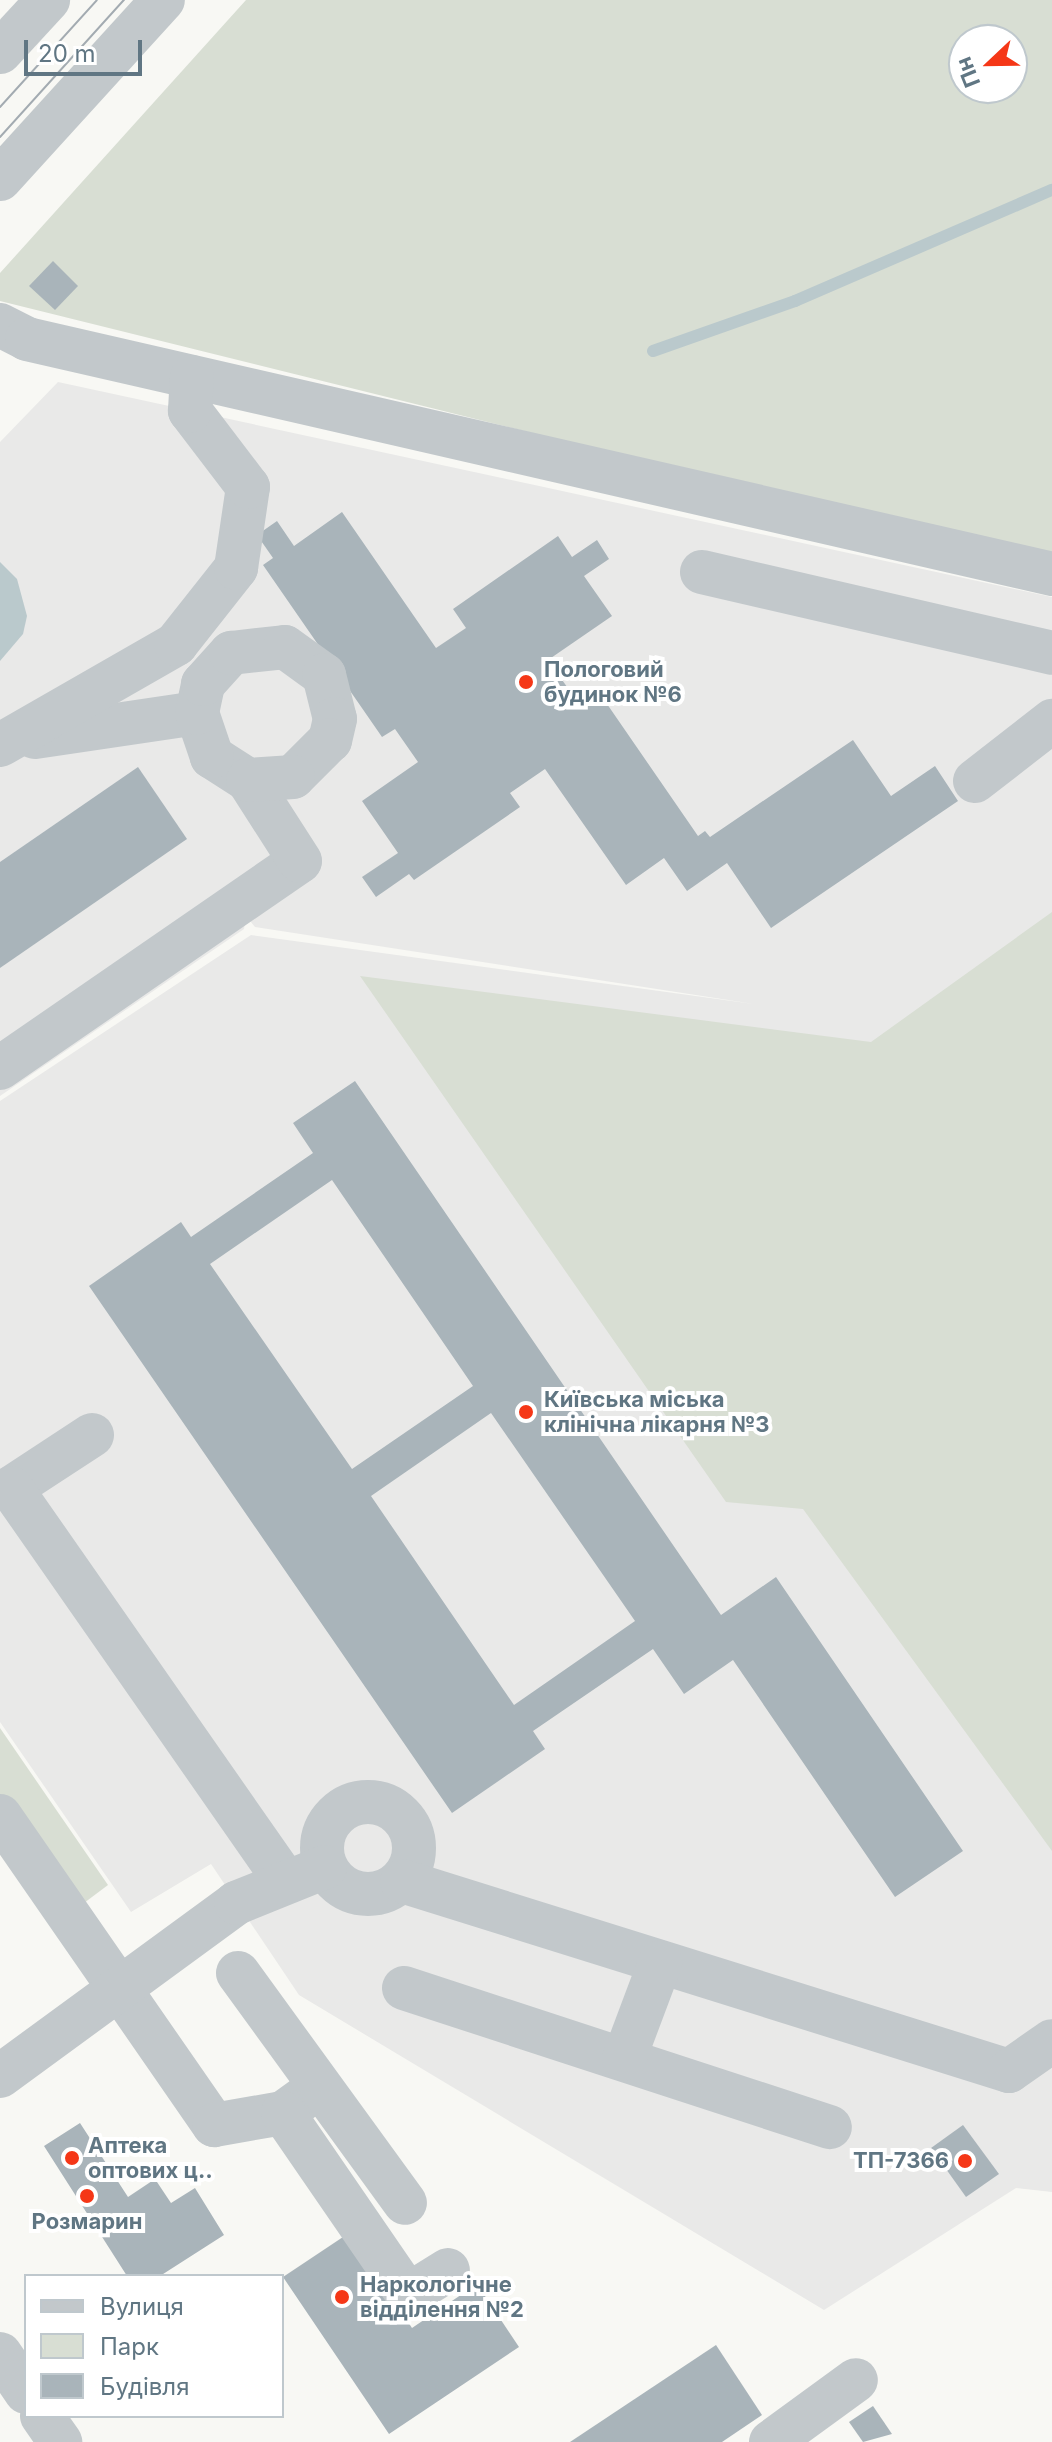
<!DOCTYPE html>
<html>
<head>
<meta charset="utf-8">
<style>
  body { margin:0 }
  #map { position:relative; width:1052px; height:2442px; overflow:hidden; background:#f8f8f4; font-family:Inter,sans-serif }
  div>[style] { position:absolute }
  .built>* { inset:0; background:#e9e9e8 }
  .green>* { inset:0; background:#d8ded3 }
  .water>* { inset:0; background:#bac9cc }
  .stream>* { height:12px; margin:-6px; padding:0 6px; transform-origin:6px; border-radius:6px; background:#bac9cc }
  .building>* { inset:0; background:#a9b4ba }
  .minor>* { height:44px; margin:-22px; padding:0 22px; transform-origin:22px; border-radius:22px; background:#c2c8cb }
  .minor>.ring { margin:-22px; padding:0; box-sizing:content-box; background:none; border:44px solid #c2c8cb; border-radius:50% }
  .tram>* { height:2px; margin:-1px; padding:0 1px; transform-origin:1px; border-radius:1px; background:#a3abb1 }
  .dots>* { width:22px; height:22px; translate:-50% -50%; box-sizing:border-box; border:4px solid #fff; border-radius:50% }
  span { translate:-50% -50%; white-space:nowrap; text-align:center; line-height:1.15; -webkit-text-stroke:8px #fff; paint-order:stroke }
  .poi-label { font-size:22px; color:#607683; font-weight:700 }
  .left { translate:0 -50%; text-align:left }
  .right { translate:-100% -50%; text-align:right }
  .legend { position:absolute; left:24px; top:2274px; width:260px; height:144px; box-sizing:border-box; background:#fff; border:2px solid #bfc8cd; margin:0; padding:10px 14px; list-style:none; font-size:24px; color:#607683 }
  .legend li { display:flex; align-items:center; gap:16px; height:40px }
  .legend b { width:40px; border:2px solid #bfc8cd }
  .north { position:absolute; left:948px; top:24px; width:80px; height:80px; box-sizing:border-box; background:#fff; border:2px solid #bfc8cd; border-radius:50%; rotate:248deg; font-size:22px; font-weight:700; line-height:32px; text-align:center; color:#607683 }
  .north::after { content:''; display:block; margin:auto; width:28px; height:36px; background:#f53717; clip-path:polygon(50% 0,100% 100%,50% 72%,0 100%) }
  .scale { position:absolute; left:24px; top:40px; width:118px; height:36px; box-sizing:border-box; border:4px solid #607683; border-top:0; padding-left:10px; font-size:24px; line-height:28px; white-space:nowrap; color:#607683; -webkit-text-stroke:6px #fff; paint-order:stroke }
</style>
</head>
<body>
<div id="map">
  <div class="built">
    <div style="clip-path:polygon(58px 382px,1052px 597px,1052px 2192px,1016px 2188px,824px 2310px,299px 1995px,211px 1864px,131px 1912px,0 1722px,0 1101px,251px 935px,754px 1004px,255px 927px,246px 916px,244px 929px,0 1096px,0 442px)"></div>
  </div>
  <div class="green">
    <div style="clip-path:polygon(evenodd,246px 0,1052px 0,1052px 562px,0 301px,0 273px,246px 0,964px 40px,1012px 40px,1012px 88px,964px 88px,964px 40px)"></div>
    <div style="clip-path:polygon(1052px 912px,1052px 1851px,803px 1509px,726px 1502px,360px 976px,871px 1042px)"></div>
    <div style="clip-path:polygon(0 1728px,108px 1885px,76px 1909px,0 1800px)"></div>
  </div>
  <div class="water">
    <div style="clip-path:polygon(0 562px,17px 579px,27px 616px,23px 634px,0 661px)"></div>
  </div>
  <div class="stream">
    <div style="left:653px;top:351px;width:151px;rotate:-19.4deg"></div>
    <div style="left:795px;top:301px;width:280px;rotate:-23.4deg"></div>
  </div>
  <div class="building">
    <div style="clip-path:polygon(53px 261px,78px 286px,55px 310px,29px 286px)"></div>
    <div style="clip-path:polygon(342px 512px,436px 648px,466px 628px,453px 609px,558px 536px,572px 557px,597px 540px,609px 559px,584px 576px,612px 616px,548px 660px,577px 701px,596px 688px,698px 836px,705px 831px,710px 837px,853px 740px,891px 796px,935px 766px,958px 801px,771px 928px,727px 863px,687px 891px,664px 858px,626px 885px,545px 769px,510px 793px,520px 807px,414px 880px,409px 874px,376px 897px,362px 877px,398px 853px,362px 801px,418px 762px,395px 729px,382px 737px,263px 565px,273px 558px,257px 535px,277px 521px,294px 546px)"></div>
    <div style="clip-path:polygon(138px 767px,187px 839px,0 968px,0 862px)"></div>
    <div style="clip-path:polygon(evenodd,355px 1081px,721px 1615px,776px 1577px,963px 1851px,895px 1897px,733px 1660px,684px 1694px,653px 1649px,533px 1731px,545px 1749px,452px 1813px,89px 1286px,181px 1222px,191px 1237px,313px 1153px,293px 1123px,355px 1081px,332px 1180px,473px 1386px,352px 1469px,210px 1264px,332px 1180px,355px 1081px,491px 1413px,635px 1621px,514px 1705px,371px 1496px,491px 1413px)"></div>
    <div style="clip-path:polygon(80px 2123px,128px 2197px,155px 2179px,171px 2203px,195px 2188px,224px 2235px,160px 2276px,127px 2276px,44px 2146px)"></div>
    <div style="clip-path:polygon(963px 2125px,999px 2174px,966px 2197px,931px 2148px)"></div>
    <div style="clip-path:polygon(349px 2233px,412px 2328px,477px 2284px,519px 2347px,389px 2434px,283px 2277px)"></div>
    <div style="clip-path:polygon(716px 2345px,762px 2415px,722px 2442px,570px 2442px)"></div>
    <div style="clip-path:polygon(873px 2406px,892px 2434px,863px 2442px,849px 2422px)"></div>
  </div>
  <div class="minor">
    <div style="left:0;top:52px;width:71px;rotate:-47.3deg"></div>
    <div style="left:0;top:179px;width:242px;rotate:-47.7deg"></div>
    <div style="left:0;top:325px;width:30px;rotate:27deg"></div>
    <div style="left:27px;top:339px;width:1052px;rotate:12.91deg"></div>
    <div style="left:702px;top:572px;width:359px;rotate:13deg"></div>
    <div style="left:35px;top:737px;width:164px;rotate:-8.4deg"></div>
    <div style="left:0;top:745px;width:203px;rotate:-29.8deg"></div>
    <div style="left:176px;top:644px;width:97px;rotate:-51.7deg"></div>
    <div style="left:236px;top:568px;width:82px;rotate:-81.6deg"></div>
    <div style="left:248px;top:487px;width:96px;rotate:-127.3deg"></div>
    <div style="left:190px;top:411px;width:34px;rotate:-87deg"></div>
    <div style="left:975px;top:781px;width:98px;rotate:-37.9deg"></div>
    <div style="left:0;top:1068px;width:364px;rotate:-34.6deg"></div>
    <div style="left:300px;top:861px;width:96px;rotate:-122.7deg"></div>
    <div style="left:248px;top:780px;width:43px;rotate:-147.4deg"></div>
    <div style="left:212px;top:757px;width:46px;rotate:-108.8deg"></div>
    <div style="left:197px;top:713px;width:30px;rotate:-78deg"></div>
    <div style="left:203px;top:684px;width:42px;rotate:-47.9deg"></div>
    <div style="left:231px;top:653px;width:54px;rotate:-6.3deg"></div>
    <div style="left:285px;top:647px;width:48px;rotate:35.7deg"></div>
    <div style="left:324px;top:675px;width:45px;rotate:76deg"></div>
    <div style="left:335px;top:719px;width:22px;rotate:103deg"></div>
    <div style="left:330px;top:740px;width:52px;rotate:135deg"></div>
    <div style="left:293px;top:777px;width:45px;rotate:176.2deg"></div>
    <div style="left:92px;top:1435px;width:97px;rotate:146.8deg"></div>
    <div style="left:11px;top:1488px;width:480px;rotate:55.1deg"></div>
    <div class="ring" style="left:322px;top:1802px;width:48px;height:48px"></div>
    <div style="left:0;top:1816px;width:376px;rotate:55.3deg"></div>
    <div style="left:214px;top:2125px;width:70px;rotate:-9.9deg"></div>
    <div style="left:283px;top:2113px;width:44px;rotate:-35.8deg"></div>
    <div style="left:402px;top:1881px;width:636px;rotate:17.38deg"></div>
    <div style="left:1009px;top:2071px;width:52px;rotate:-34.9deg"></div>
    <div style="left:238px;top:1973px;width:284px;rotate:54deg"></div>
    <div style="left:404px;top:1988px;width:448px;rotate:18.1deg"></div>
    <div style="left:624px;top:2059px;width:103px;rotate:-69.4deg"></div>
    <div style="left:0;top:2076px;width:293px;rotate:-36.2deg"></div>
    <div style="left:236px;top:1903px;width:96px;rotate:-22deg"></div>
    <div style="left:283px;top:2113px;width:221px;rotate:55.5deg"></div>
    <div style="left:408px;top:2295px;width:47px;rotate:-32deg"></div>
    <div style="left:0;top:2354px;width:46px;rotate:55.6deg"></div>
    <div style="left:42px;top:2416px;width:32px;rotate:55deg"></div>
    <div style="left:771px;top:2442px;width:105px;rotate:-36.1deg"></div>
  </div>
  <div class="tram">
    <div style="left:0;top:107px;width:144px;rotate:-47.8deg"></div>
    <div style="left:0;top:137px;width:185px;rotate:-47.9deg"></div>
  </div>
  <div class="dots">
    <div style="left:526px;top:682px;background:#f53717"></div>
    <div style="left:526px;top:1412px;background:#f53717"></div>
    <div style="left:72px;top:2158px;background:#f53717"></div>
    <div style="left:965px;top:2161px;background:#f53717"></div>
    <div style="left:87px;top:2196px;background:#f53717"></div>
    <div style="left:342px;top:2297px;background:#f53717"></div>
  </div>
  <div class="poi-label">
    <span class="left" style="left:544px;top:682px">Пологовий<br>будинок №6</span>
    <span class="left" style="left:544px;top:1412px">Київська міська<br>клінічна лікарня №3</span>
    <span class="left" style="left:88px;top:2158px">Аптека<br>оптових ц‥</span>
    <span class="right" style="left:949px;top:2161px">ТП-7366</span>
    <span style="left:87px;top:2222px">Розмарин</span>
    <span class="left" style="left:360px;top:2297px">Наркологічне<br>відділення №2</span>
  </div>
  <ul class="legend">
  <li><b style="height:10px;background:#c2c8cb"></b>Вулиця</li>
  <li><b style="height:22px;background:#d8ded3"></b>Парк</li>
  <li><b style="height:22px;background:#a9b4ba"></b>Будівля</li>
  </ul>
  <div class="north">Пн</div>
  <div class="scale">20 m</div>
</div>
</body>
</html>
